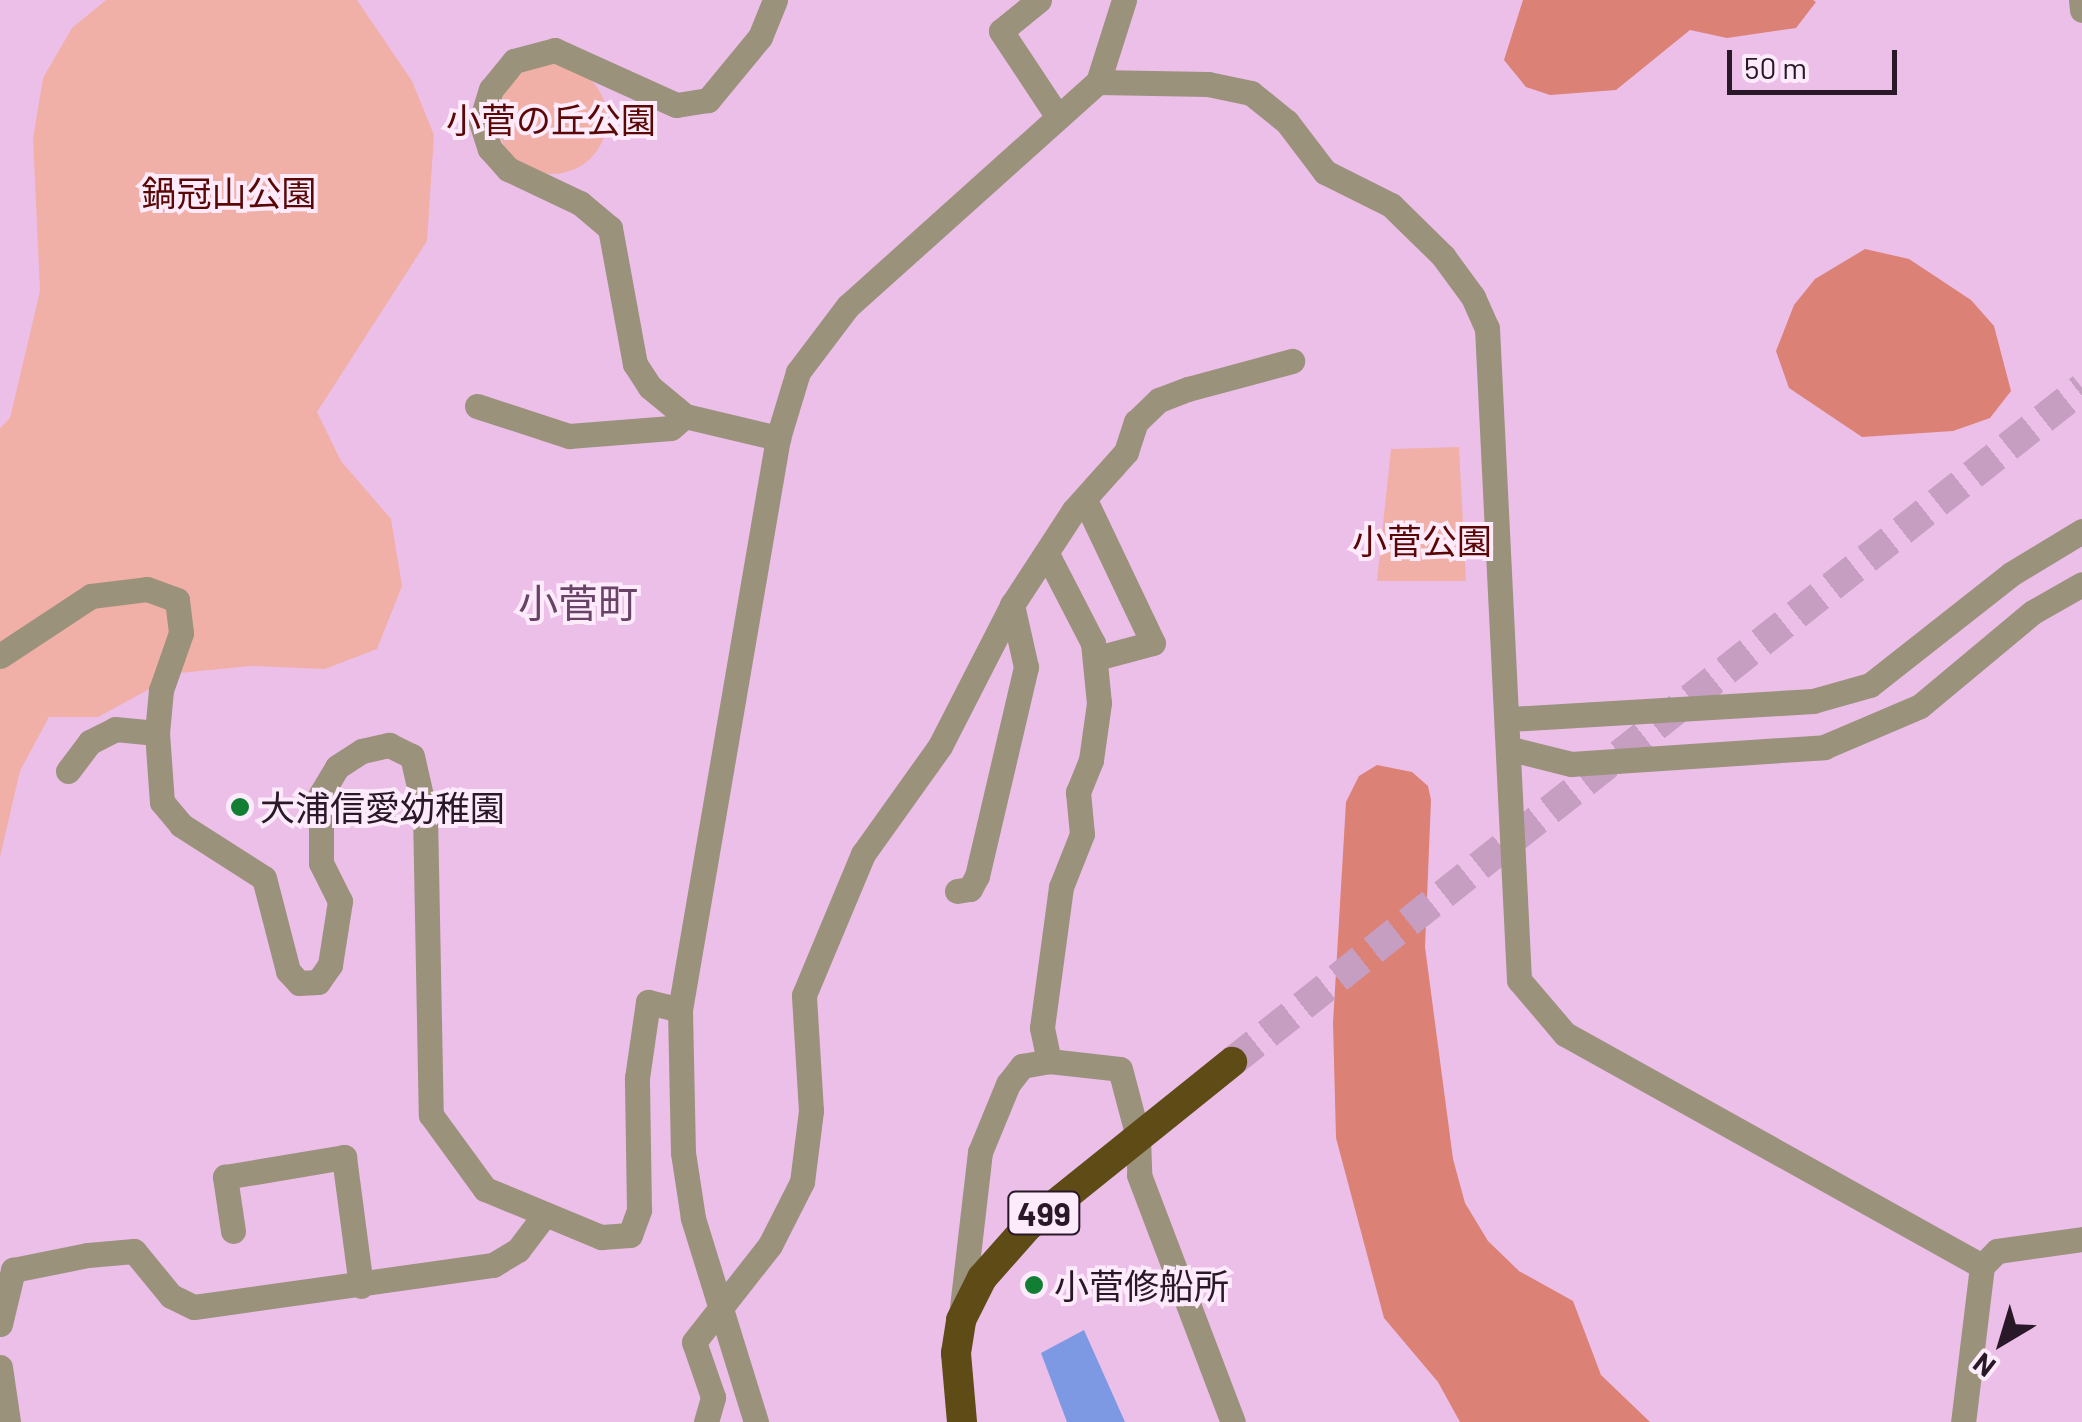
<!DOCTYPE html>
<html>
<head>
<meta charset="utf-8">
<style>
  body { margin:0 }
  #map { position:relative; width:2082px; height:1422px; overflow:hidden; background:#ecbfe9; font-family:Barlow,"Noto Sans JP",sans-serif }
  div>[style] { position:absolute }
  .green>* { inset:0; background:#f1b0a7 }
  .round { border-radius:50% }
  .forest>* { inset:0; background:#db8175 }
  .water>* { inset:0; background:#7e99e3 }
  .highway-tunnel>* { height:30px; margin-top:-15px; transform-origin:0; background:repeating-linear-gradient(90deg,#c59ec2 0 30px,transparent 0 45px) }
  .minor>* { height:25px; margin:-12.5px; padding:0 12.5px; transform-origin:12.5px; border-radius:12.5px; background:#9b927c }
  .highway>* { height:30px; margin:-15px; padding:0 15px; transform-origin:15px; border-radius:15px; background:#5f4b16 }
  .dots>* { width:28px; height:28px; translate:-50% -50%; box-sizing:border-box; border:5px solid #fdeafb; border-radius:50% }
  span { translate:-50% -50%; white-space:nowrap; text-align:center; line-height:1.15; -webkit-text-stroke:8px #fdeafb; paint-order:stroke }
  .shield-label span { padding:2px 8px; background:#fdeafb; border:2px solid; border-radius:8px; -webkit-text-stroke-width:0 }
  .shield-label { font-size:32px; color:#281828; font-weight:700 }
  .park-label { font-size:35px; color:#5a0706 }
  .poi-label { font-size:35px; color:#281828 }
  .left { translate:0 -50%; text-align:left }
  .quarter-label { font-size:40px; color:#694367 }
  .north { position:absolute; left:1952px; top:1292px; width:100px; height:100px; -webkit-text-stroke:8px #fdeafb; paint-order:stroke; rotate:218deg; font-size:28px; font-weight:700; line-height:40px; text-align:center; color:#281828 }
  .north::after { content:''; display:block; margin:auto; width:35px; height:45px; background:#281828; clip-path:polygon(50% 0,100% 100%,50% 72%,0 100%) }
  .scale { position:absolute; left:1727px; top:50px; width:170px; height:45px; box-sizing:border-box; border:5px solid #281828; border-top:0; padding-left:12px; font-size:30px; line-height:35px; white-space:nowrap; color:#281828; -webkit-text-stroke:8px #fdeafb; paint-order:stroke }
</style>
</head>
<body>
<div id="map">
  <div class="green">
    <div style="clip-path:polygon(106px 0,357px 0,412px 81px,434px 135px,427px 241px,317px 412px,341px 461px,391px 519px,402px 586px,377px 649px,325px 669px,251px 666px,179px 673px,98px 717px,49px 717px,20px 771px,0 857px,0 428px,10px 418px,40px 291px,33px 138px,43px 78px,72px 28px)"></div>
    <div class="round" style="left:497px;top:64px;width:110px;height:110px"></div>
    <div style="clip-path:polygon(1459px 447px,1466px 581px,1377px 581px,1391px 449px)"></div>
  </div>
  <div class="forest">
    <div style="clip-path:polygon(1523px 0,1813px 0,1816px 2px,1796px 28px,1727px 38px,1690px 30px,1616px 90px,1550px 95px,1526px 87px,1504px 60px)"></div>
    <div style="clip-path:polygon(1865px 249px,1909px 259px,1971px 300px,1994px 326px,2011px 391px,1990px 418px,1953px 431px,1862px 437px,1789px 388px,1776px 351px,1794px 305px,1815px 279px)"></div>
    <div style="clip-path:polygon(1377px 765px,1412px 772px,1428px 786px,1431px 800px,1425px 947px,1453px 1159px,1465px 1203px,1488px 1241px,1519px 1271px,1573px 1301px,1601px 1375px,1650px 1422px,1460px 1422px,1438px 1382px,1384px 1318px,1336px 1138px,1333px 1023px,1346px 802px,1359px 776px)"></div>
  </div>
  <div class="water">
    <div style="clip-path:polygon(1084px 1330px,1125px 1422px,1067px 1422px,1041px 1353px)"></div>
  </div>
  <div class="highway-tunnel">
    <div style="left:1232px;top:1062px;width:1085px;rotate:-38.41deg"></div>
  </div>
  <div class="minor">
    <div style="left:775px;top:0;width:40px;rotate:112deg"></div>
    <div style="left:760px;top:37px;width:82px;rotate:129.5deg"></div>
    <div style="left:708px;top:100px;width:32px;rotate:171deg"></div>
    <div style="left:676px;top:105px;width:133px;rotate:-155.6deg"></div>
    <div style="left:555px;top:50px;width:42px;rotate:165deg"></div>
    <div style="left:514px;top:61px;width:36px;rotate:129deg"></div>
    <div style="left:491px;top:89px;width:34px;rotate:107deg"></div>
    <div style="left:481px;top:122px;width:28px;rotate:72deg"></div>
    <div style="left:490px;top:149px;width:27px;rotate:48deg"></div>
    <div style="left:508px;top:169px;width:80px;rotate:25.3deg"></div>
    <div style="left:580px;top:203px;width:39px;rotate:40deg"></div>
    <div style="left:610px;top:228px;width:138px;rotate:79.6deg"></div>
    <div style="left:635px;top:364px;width:27px;rotate:57deg"></div>
    <div style="left:650px;top:387px;width:45px;rotate:39.6deg"></div>
    <div style="left:685px;top:416px;width:96px;rotate:13.3deg"></div>
    <div style="left:1039px;top:0;width:49px;rotate:140.8deg"></div>
    <div style="left:1001px;top:31px;width:103px;rotate:56.5deg"></div>
    <div style="left:2081px;top:0;width:10px;rotate:84deg"></div>
    <div style="left:1098px;top:82px;width:110px;rotate:1deg"></div>
    <div style="left:1208px;top:84px;width:44px;rotate:11.8deg"></div>
    <div style="left:1251px;top:93px;width:46px;rotate:38.9deg"></div>
    <div style="left:1287px;top:122px;width:63px;rotate:52.8deg"></div>
    <div style="left:1325px;top:172px;width:74px;rotate:26.6deg"></div>
    <div style="left:1391px;top:205px;width:73px;rotate:44.4deg"></div>
    <div style="left:1443px;top:256px;width:51px;rotate:53.8deg"></div>
    <div style="left:1473px;top:297px;width:34px;rotate:66deg"></div>
    <div style="left:1487px;top:328px;width:653px;rotate:87.19deg"></div>
    <div style="left:1519px;top:980px;width:71px;rotate:49.6deg"></div>
    <div style="left:1565px;top:1034px;width:477px;rotate:29.1deg"></div>
    <div style="left:1982px;top:1266px;width:157px;rotate:96.9deg"></div>
    <div style="left:477px;top:406px;width:97px;rotate:18.1deg"></div>
    <div style="left:569px;top:436px;width:102px;rotate:-4.5deg"></div>
    <div style="left:671px;top:428px;width:18px;rotate:-41deg"></div>
    <div style="left:1085px;top:500px;width:158px;rotate:64.6deg"></div>
    <div style="left:1153px;top:643px;width:58px;rotate:165deg"></div>
    <div style="left:1047px;top:554px;width:100px;rotate:62.7deg"></div>
    <div style="left:1093px;top:643px;width:60px;rotate:84.3deg"></div>
    <div style="left:1099px;top:703px;width:58px;rotate:98deg"></div>
    <div style="left:1091px;top:760px;width:35px;rotate:112deg"></div>
    <div style="left:1078px;top:792px;width:42px;rotate:84.6deg"></div>
    <div style="left:1082px;top:834px;width:57px;rotate:111.6deg"></div>
    <div style="left:1061px;top:887px;width:142px;rotate:97.7deg"></div>
    <div style="left:1042px;top:1028px;width:34px;rotate:78deg"></div>
    <div style="left:0;top:656px;width:109px;rotate:-33.4deg"></div>
    <div style="left:91px;top:596px;width:56px;rotate:-7.1deg"></div>
    <div style="left:147px;top:589px;width:32px;rotate:20deg"></div>
    <div style="left:177px;top:600px;width:33px;rotate:83deg"></div>
    <div style="left:181px;top:633px;width:60px;rotate:109.3deg"></div>
    <div style="left:161px;top:690px;width:43px;rotate:95.3deg"></div>
    <div style="left:157px;top:733px;width:69px;rotate:85.9deg"></div>
    <div style="left:162px;top:802px;width:30px;rotate:50deg"></div>
    <div style="left:181px;top:825px;width:98px;rotate:32.6deg"></div>
    <div style="left:264px;top:878px;width:96px;rotate:75.5deg"></div>
    <div style="left:288px;top:971px;width:16px;rotate:47deg"></div>
    <div style="left:299px;top:983px;width:19px;rotate:-3deg"></div>
    <div style="left:318px;top:982px;width:21px;rotate:-55deg"></div>
    <div style="left:330px;top:965px;width:65px;rotate:-81.1deg"></div>
    <div style="left:340px;top:901px;width:42px;rotate:-116.6deg"></div>
    <div style="left:321px;top:863px;width:69px;rotate:-90deg"></div>
    <div style="left:321px;top:794px;width:31px;rotate:-59deg"></div>
    <div style="left:337px;top:767px;width:30px;rotate:-33deg"></div>
    <div style="left:362px;top:751px;width:28px;rotate:-13deg"></div>
    <div style="left:389px;top:745px;width:25px;rotate:26deg"></div>
    <div style="left:412px;top:756px;width:58px;rotate:77.2deg"></div>
    <div style="left:425px;top:813px;width:302px;rotate:88.9deg"></div>
    <div style="left:431px;top:1115px;width:92px;rotate:53.9deg"></div>
    <div style="left:485px;top:1189px;width:126px;rotate:22.5deg"></div>
    <div style="left:601px;top:1237px;width:29px;rotate:-4deg"></div>
    <div style="left:630px;top:1235px;width:27px;rotate:-70deg"></div>
    <div style="left:639px;top:1210px;width:132px;rotate:-90.9deg"></div>
    <div style="left:637px;top:1078px;width:77px;rotate:-81.8deg"></div>
    <div style="left:648px;top:1002px;width:33px;rotate:14deg"></div>
    <div style="left:1510px;top:719px;width:304px;rotate:-3.4deg"></div>
    <div style="left:1813px;top:701px;width:59px;rotate:-15.7deg"></div>
    <div style="left:1870px;top:685px;width:179px;rotate:-38.2deg"></div>
    <div style="left:2011px;top:574px;width:83px;rotate:-31.2deg"></div>
    <div style="left:1511px;top:749px;width:62px;rotate:14deg"></div>
    <div style="left:1571px;top:764px;width:254px;rotate:-3.8deg"></div>
    <div style="left:1824px;top:747px;width:104px;rotate:-23.1deg"></div>
    <div style="left:1920px;top:706px;width:147px;rotate:-39.8deg"></div>
    <div style="left:2033px;top:612px;width:56px;rotate:-29.7deg"></div>
    <div style="left:68px;top:771px;width:36px;rotate:-53deg"></div>
    <div style="left:90px;top:742px;width:28px;rotate:-27deg"></div>
    <div style="left:115px;top:729px;width:42px;rotate:5.4deg"></div>
    <div style="left:957px;top:891px;width:13px;rotate:-9deg"></div>
    <div style="left:970px;top:889px;width:15px;rotate:-62deg"></div>
    <div style="left:977px;top:876px;width:215px;rotate:-76.8deg"></div>
    <div style="left:1026px;top:667px;width:64px;rotate:-102.7deg"></div>
    <div style="left:233px;top:1231px;width:55px;rotate:-98.4deg"></div>
    <div style="left:225px;top:1177px;width:121px;rotate:-9.5deg"></div>
    <div style="left:344px;top:1157px;width:130px;rotate:82.5deg"></div>
    <div style="left:1982px;top:1266px;width:21px;rotate:-45deg"></div>
    <div style="left:1997px;top:1251px;width:86px;rotate:-8deg"></div>
    <div style="left:961px;top:1316px;width:165px;rotate:-83.4deg"></div>
    <div style="left:980px;top:1152px;width:74px;rotate:-67.6deg"></div>
    <div style="left:1008px;top:1084px;width:23px;rotate:-52deg"></div>
    <div style="left:1022px;top:1066px;width:27px;rotate:-10deg"></div>
    <div style="left:1049px;top:1061px;width:71px;rotate:6.4deg"></div>
    <div style="left:1120px;top:1069px;width:70px;rotate:75.2deg"></div>
    <div style="left:1138px;top:1137px;width:38px;rotate:88deg"></div>
    <div style="left:1139px;top:1175px;width:264px;rotate:69.2deg"></div>
    <div style="left:0;top:1324px;width:56px;rotate:-76.5deg"></div>
    <div style="left:13px;top:1270px;width:76px;rotate:-11.3deg"></div>
    <div style="left:88px;top:1255px;width:46px;rotate:-5deg"></div>
    <div style="left:134px;top:1251px;width:58px;rotate:50.6deg"></div>
    <div style="left:171px;top:1296px;width:25px;rotate:26deg"></div>
    <div style="left:194px;top:1307px;width:302px;rotate:-8deg"></div>
    <div style="left:493px;top:1265px;width:29px;rotate:-31deg"></div>
    <div style="left:518px;top:1250px;width:41px;rotate:-52.9deg"></div>
    <div style="left:0;top:1367px;width:56px;rotate:81.7deg"></div>
    <div style="left:706px;top:1422px;width:26px;rotate:-74deg"></div>
    <div style="left:713px;top:1397px;width:58px;rotate:-109.1deg"></div>
    <div style="left:694px;top:1342px;width:123px;rotate:-51.9deg"></div>
    <div style="left:770px;top:1245px;width:71px;rotate:-63.1deg"></div>
    <div style="left:802px;top:1182px;width:72px;rotate:-82.8deg"></div>
    <div style="left:811px;top:1111px;width:116px;rotate:-93.5deg"></div>
    <div style="left:804px;top:995px;width:153px;rotate:-67.3deg"></div>
    <div style="left:863px;top:854px;width:133px;rotate:-54.5deg"></div>
    <div style="left:940px;top:746px;width:158px;rotate:-62.9deg"></div>
    <div style="left:1012px;top:605px;width:113px;rotate:-56.9deg"></div>
    <div style="left:1074px;top:510px;width:78px;rotate:-48.1deg"></div>
    <div style="left:1126px;top:452px;width:32px;rotate:-72deg"></div>
    <div style="left:1136px;top:422px;width:32px;rotate:-44deg"></div>
    <div style="left:1159px;top:400px;width:31px;rotate:-21deg"></div>
    <div style="left:1188px;top:389px;width:108px;rotate:-15.1deg"></div>
    <div style="left:756px;top:1422px;width:214px;rotate:-107.2deg"></div>
    <div style="left:693px;top:1218px;width:66px;rotate:-98.7deg"></div>
    <div style="left:683px;top:1153px;width:143px;rotate:-91.2deg"></div>
    <div style="left:680px;top:1010px;width:580px;rotate:-80.28deg"></div>
    <div style="left:778px;top:438px;width:69px;rotate:-73.1deg"></div>
    <div style="left:798px;top:372px;width:83px;rotate:-52.9deg"></div>
    <div style="left:848px;top:306px;width:336px;rotate:-41.9deg"></div>
    <div style="left:1098px;top:82px;width:86px;rotate:-72.4deg"></div>
  </div>
  <div class="highway">
    <div style="left:962px;top:1422px;width:69px;rotate:-95deg"></div>
    <div style="left:956px;top:1353px;width:33px;rotate:-81deg"></div>
    <div style="left:961px;top:1320px;width:47px;rotate:-63.4deg"></div>
    <div style="left:982px;top:1278px;width:69px;rotate:-48.5deg"></div>
    <div style="left:1028px;top:1226px;width:262px;rotate:-38.8deg"></div>
  </div>
  <div class="dots">
    <div style="left:240px;top:807px;background:#117e34"></div>
    <div style="left:1034px;top:1285px;background:#117e34"></div>
  </div>
  <div class="shield-label">
    <span style="left:1044px;top:1213px">499</span>
  </div>
  <div class="park-label">
    <span style="left:551px;top:119px">小菅の丘公園</span>
    <span style="left:229px;top:192px">鍋冠山公園</span>
    <span style="left:1422px;top:540px">小菅公園</span>
  </div>
  <div class="poi-label">
    <span class="left" style="left:260px;top:807px">大浦信愛幼稚園</span>
    <span class="left" style="left:1054px;top:1285px">小菅修船所</span>
  </div>
  <div class="quarter-label">
    <span style="left:578px;top:602px">小菅町</span>
  </div>
  <div class="north">N</div>
  <div class="scale">50 m</div>
</div>
</body>
</html>
